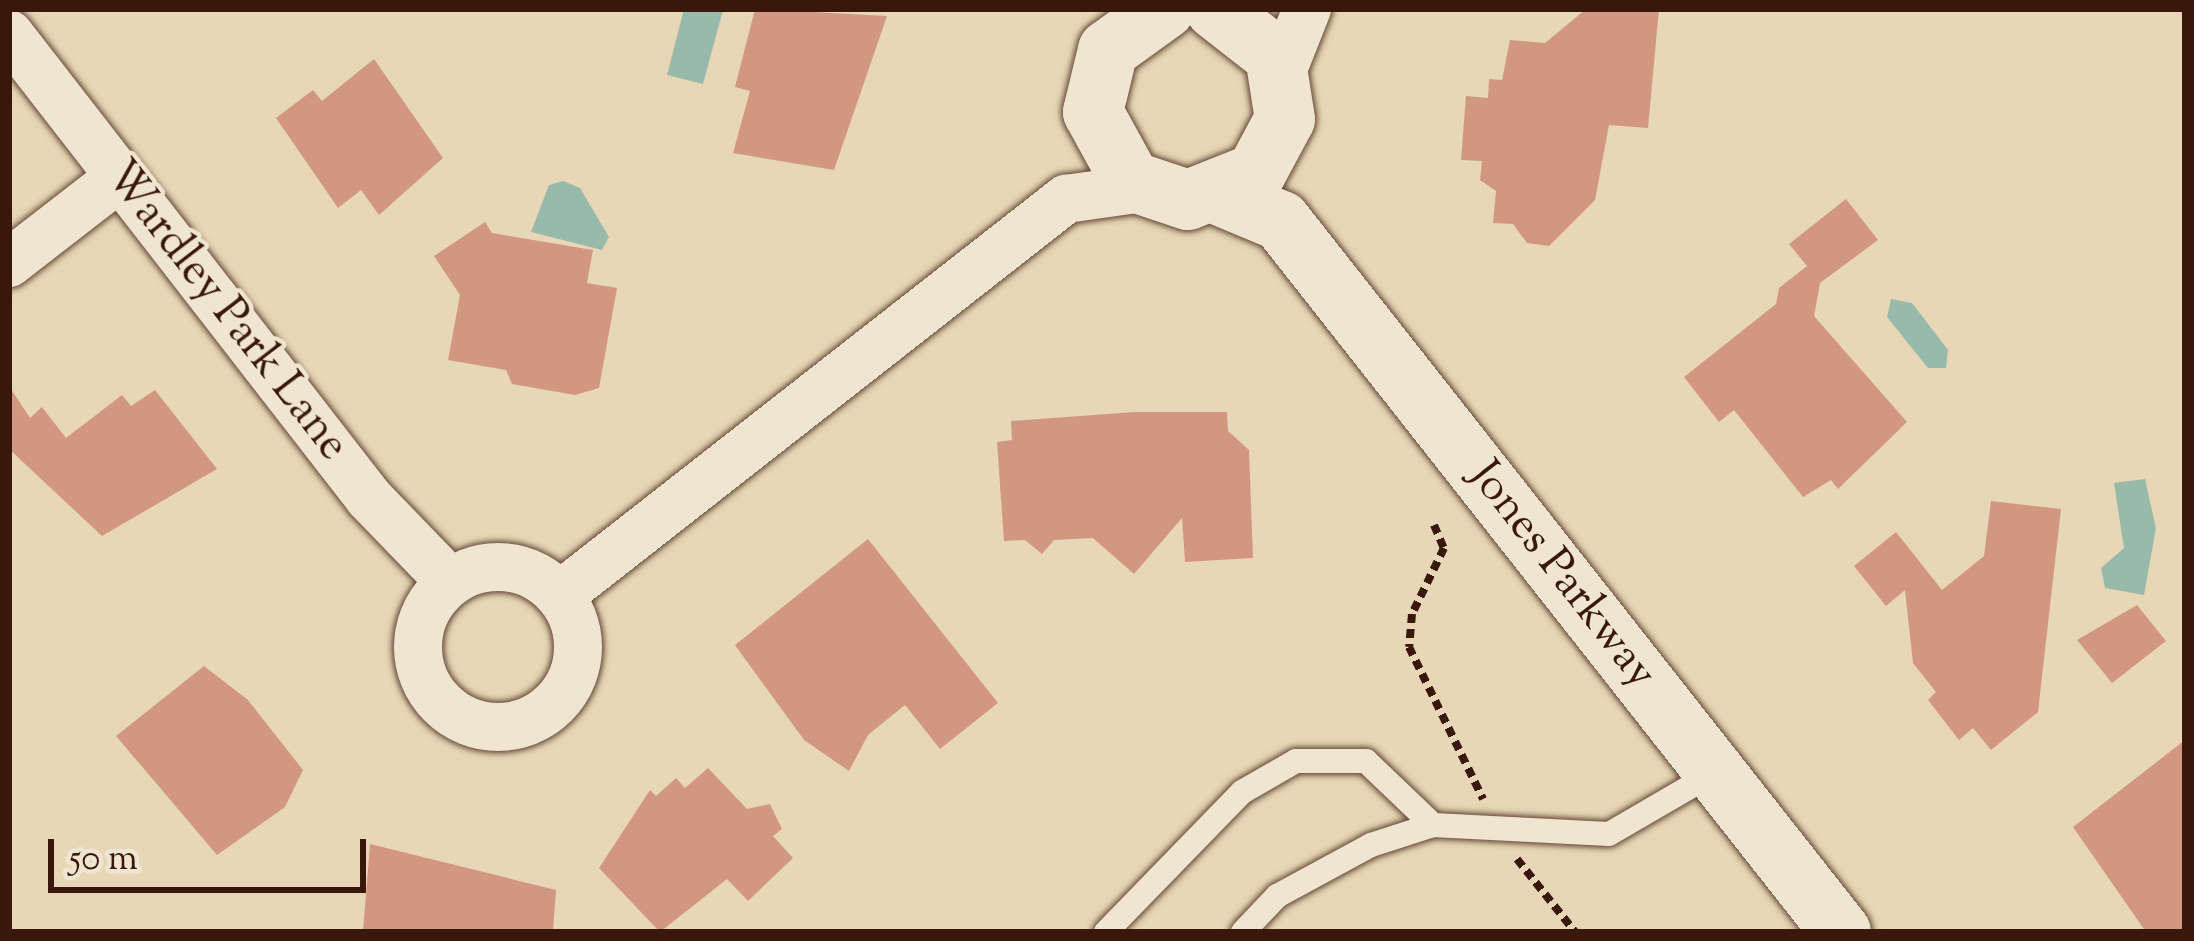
<!DOCTYPE html>
<html>
<head>
<meta charset="utf-8">
<style>
  body { margin:0 }
  #map { position:relative; width:2194px; height:941px; overflow:hidden; background:#e8d7b6; font-family:"Sorts Mill Goudy",serif }
  div>[style] { position:absolute }
  .water>* { inset:0; background:#98baab }
  .building>* { inset:0; background:#d29781 }
  .path>* { height:8px; margin-top:-4px; transform-origin:0; background:repeating-linear-gradient(90deg,#39180b 0 9px,transparent 0 15px) }
  .roads { filter:drop-shadow(0 0 3px #654836) drop-shadow(0 0 3px #654836) }
  .service>* { height:24px; margin:-12px; padding:0 12px; transform-origin:12px; border-radius:12px; background:#f0e5d0 }
  .minor>* { height:48px; margin:-24px; padding:0 24px; transform-origin:24px; border-radius:24px; background:#f0e5d0 }
  .minor>.ring { margin:-24px; padding:0; box-sizing:content-box; background:none; border:48px solid #f0e5d0; border-radius:50% }
  .tertiary>* { height:60px; margin:-30px; padding:0 30px; transform-origin:30px; border-radius:30px; background:#f0e5d0 }
  span { translate:-50% -50%; white-space:nowrap; text-align:center; line-height:1.15; -webkit-text-stroke:9px #f0e5d0; paint-order:stroke }
  .street-label { font-size:45px; color:#39180b }
  .frame { position:absolute; inset:0; border:12px solid #39180b; pointer-events:none }
  .scale { position:absolute; left:48px; top:839px; width:318px; height:54px; box-sizing:border-box; border:6px solid #39180b; border-top:0; padding-left:15px; font-size:36px; line-height:42px; white-space:nowrap; color:#39180b; -webkit-text-stroke:9px #f0e5d0; paint-order:stroke }
</style>
</head>
<body>
<div id="map">
  <div class="water">
    <div style="clip-path:polygon(684px 9px,723px 10px,703px 84px,667px 75px)"></div>
    <div style="clip-path:polygon(563px 181px,580px 188px,609px 237px,602px 250px,531px 232px,549px 185px)"></div>
    <div style="clip-path:polygon(1891px 299px,1912px 303px,1948px 350px,1946px 368px,1928px 368px,1887px 317px)"></div>
    <div style="clip-path:polygon(2145px 479px,2156px 528px,2144px 595px,2105px 588px,2101px 568px,2124px 548px,2114px 483px)"></div>
  </div>
  <div class="building">
    <div style="clip-path:polygon(755px 9px,887px 16px,834px 170px,733px 153px,750px 91px,735px 87px)"></div>
    <div style="clip-path:polygon(1586px 9px,1659px 9px,1648px 128px,1609px 125px,1595px 200px,1549px 246px,1527px 243px,1513px 224px,1493px 223px,1496px 191px,1480px 180px,1482px 161px,1461px 160px,1466px 96px,1488px 98px,1489px 79px,1502px 80px,1510px 40px,1545px 43px)"></div>
    <div style="clip-path:polygon(374px 59px,443px 158px,379px 215px,361px 190px,338px 208px,276px 118px,313px 90px,322px 101px)"></div>
    <div style="clip-path:polygon(1846px 199px,1878px 240px,1820px 283px,1814px 316px,1907px 422px,1838px 489px,1831px 480px,1803px 497px,1734px 410px,1719px 422px,1684px 377px,1776px 304px,1779px 288px,1807px 266px,1789px 244px)"></div>
    <div style="clip-path:polygon(485px 222px,492px 233px,593px 250px,587px 283px,617px 288px,599px 388px,575px 395px,512px 384px,506px 370px,448px 360px,460px 295px,434px 256px)"></div>
    <div style="clip-path:polygon(9px 386px,30px 418px,42px 407px,66px 438px,122px 395px,131px 406px,155px 390px,217px 469px,102px 536px,9px 449px)"></div>
    <div style="clip-path:polygon(1134px 412px,1227px 412px,1228px 431px,1249px 450px,1253px 558px,1185px 562px,1182px 518px,1134px 574px,1093px 538px,1054px 540px,1042px 554px,1025px 540px,1004px 541px,997px 442px,1012px 440px,1011px 421px)"></div>
    <div style="clip-path:polygon(1991px 501px,2061px 509px,2038px 712px,1991px 750px,1973px 728px,1959px 740px,1928px 700px,1936px 692px,1913px 663px,1905px 590px,1886px 606px,1854px 566px,1896px 532px,1942px 590px,1984px 556px)"></div>
    <div style="clip-path:polygon(868px 539px,998px 703px,940px 749px,905px 705px,868px 735px,849px 771px,804px 740px,735px 645px)"></div>
    <div style="clip-path:polygon(2137px 605px,2166px 641px,2112px 683px,2077px 640px)"></div>
    <div style="clip-path:polygon(204px 666px,248px 700px,303px 770px,285px 807px,217px 855px,116px 736px)"></div>
    <div style="clip-path:polygon(2185px 740px,2185px 932px,2146px 932px,2073px 827px)"></div>
    <div style="clip-path:polygon(708px 768px,747px 809px,770px 804px,782px 829px,773px 836px,793px 858px,748px 901px,727px 879px,660px 932px,599px 868px,650px 790px,656px 796px,676px 778px,685px 788px)"></div>
    <div style="clip-path:polygon(370px 844px,556px 890px,553px 932px,363px 932px)"></div>
  </div>
  <div class="path">
    <div style="left:1434px;top:525px;width:25px;rotate:67deg"></div>
    <div style="left:1444px;top:548px;width:73px;rotate:115.9deg"></div>
    <div style="left:1412px;top:614px;width:33px;rotate:95deg"></div>
    <div style="left:1409px;top:647px;width:169px;rotate:64deg"></div>
    <div style="left:1517px;top:859px;width:93px;rotate:51.5deg"></div>
  </div>
  <div class="roads">
    <div class="service">
      <div style="left:1106px;top:932px;width:195px;rotate:-45.8deg"></div>
      <div style="left:1242px;top:792px;width:62px;rotate:-29.9deg"></div>
      <div style="left:1296px;top:761px;width:70px"></div>
      <div style="left:1366px;top:761px;width:93px;rotate:43.7deg"></div>
      <div style="left:1243px;top:932px;width:50px;rotate:-46.6deg"></div>
      <div style="left:1277px;top:896px;width:107px;rotate:-28.5deg"></div>
      <div style="left:1371px;top:845px;width:65px;rotate:-17.9deg"></div>
      <div style="left:1433px;top:825px;width:176px;rotate:2.9deg"></div>
      <div style="left:1609px;top:834px;width:121px;rotate:-30.2deg"></div>
    </div>
    <div class="minor">
      <div style="left:9px;top:34px;width:587px;rotate:52.19deg"></div>
      <div style="left:369px;top:498px;width:117px;rotate:46deg"></div>
      <div style="left:1282px;top:72px;width:68px;rotate:-68.4deg"></div>
      <div style="left:9px;top:263px;width:140px;rotate:-37.8deg"></div>
      <div class="ring" style="left:418px;top:567px;width:112px;height:112px"></div>
      <div style="left:560px;top:595px;width:643px;rotate:-38.05deg"></div>
      <div style="left:1066px;top:199px;width:78px;rotate:-8.1deg"></div>
    </div>
    <div class="tertiary">
      <div style="left:1165px;top:9px;width:70px;rotate:144.3deg"></div>
      <div style="left:1108px;top:50px;width:64px;rotate:103.6deg"></div>
      <div style="left:1093px;top:112px;width:79px;rotate:61.2deg"></div>
      <div style="left:1131px;top:181px;width:60px;rotate:18.4deg"></div>
      <div style="left:1188px;top:200px;width:73px;rotate:-21.7deg"></div>
      <div style="left:1256px;top:173px;width:61px;rotate:-61.8deg"></div>
      <div style="left:1285px;top:119px;width:64px;rotate:-99deg"></div>
      <div style="left:1275px;top:56px;width:76px;rotate:-141.9deg"></div>
      <div style="left:1219px;top:195px;width:67px;rotate:22.8deg"></div>
      <div style="left:1281px;top:221px;width:905px;rotate:51.78deg"></div>
    </div>
  </div>
  <div class="street-label">
    <span style="left:225px;top:312px;rotate:52deg">Wardley Park Lane</span>
    <span style="left:1561px;top:576px;rotate:52deg">Jones Parkway</span>
  </div>
  <div class="frame"></div>
  <div class="scale">50 m</div>
</div>
</body>
</html>
